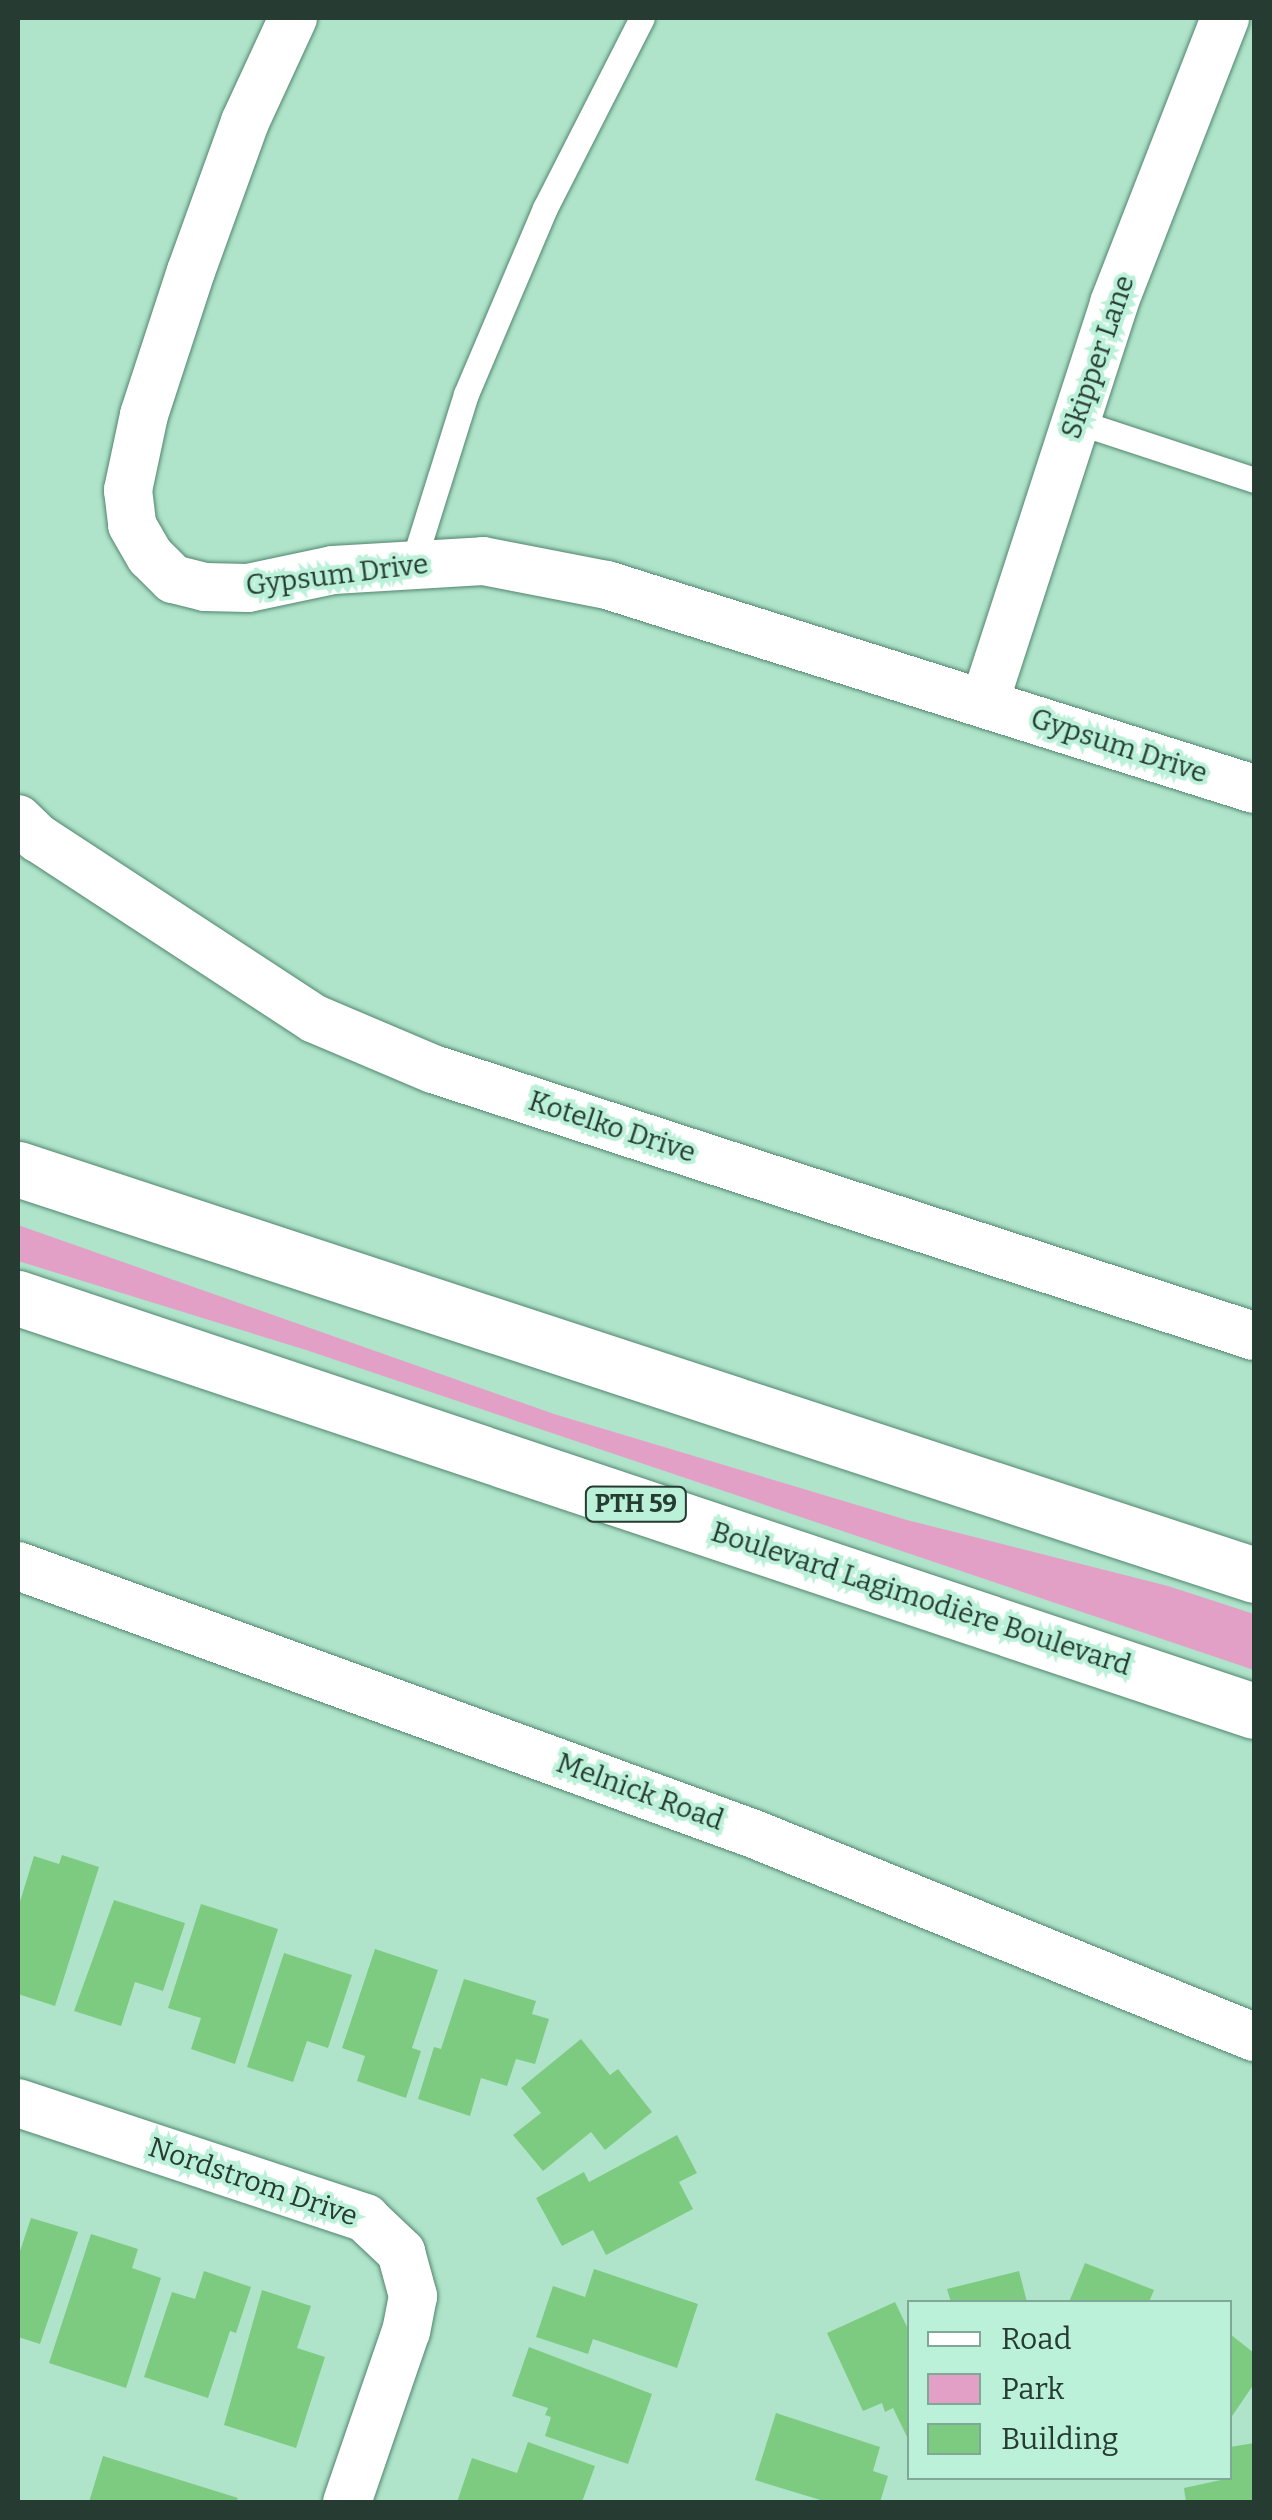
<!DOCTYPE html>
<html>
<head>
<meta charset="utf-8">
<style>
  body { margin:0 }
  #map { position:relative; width:1272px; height:2520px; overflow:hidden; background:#afe4cb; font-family:Bitter,serif }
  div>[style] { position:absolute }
  .green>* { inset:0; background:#e3a0c6 }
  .building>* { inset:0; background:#7dcb80 }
  .roads { filter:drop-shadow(0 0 2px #53856f) drop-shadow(0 0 2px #53856f) }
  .service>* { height:25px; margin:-12.5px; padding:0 12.5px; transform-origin:12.5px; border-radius:12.5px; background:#fff }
  .minor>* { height:48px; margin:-24px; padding:0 24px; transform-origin:24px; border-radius:24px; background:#fff }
  .primary>* { height:55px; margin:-27.5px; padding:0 27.5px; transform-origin:27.5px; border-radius:27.5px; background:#fff }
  span { translate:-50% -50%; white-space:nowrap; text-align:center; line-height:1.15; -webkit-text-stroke:8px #bbf1d8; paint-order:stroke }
  .shield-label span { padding:2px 8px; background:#bbf1d8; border:2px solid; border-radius:8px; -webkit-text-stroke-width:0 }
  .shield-label { font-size:25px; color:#263b32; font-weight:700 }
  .street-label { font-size:28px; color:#263b32 }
  .frame { position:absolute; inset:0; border:20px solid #263b32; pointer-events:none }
  .legend { position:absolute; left:907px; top:2300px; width:325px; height:180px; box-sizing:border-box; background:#bbf1d8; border:2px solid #7fa896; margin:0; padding:12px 18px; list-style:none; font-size:30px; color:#263b32 }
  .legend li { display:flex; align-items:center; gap:20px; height:50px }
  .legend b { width:50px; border:2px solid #7fa896 }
</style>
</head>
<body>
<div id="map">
  <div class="green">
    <div style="clip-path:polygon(18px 1225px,554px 1414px,907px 1520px,1168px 1586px,1254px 1614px,1254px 1670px,306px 1350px,18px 1261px)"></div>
  </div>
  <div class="building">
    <div style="clip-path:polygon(62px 1855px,99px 1867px,55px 2006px,18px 1994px,18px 1908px,34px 1856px,59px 1864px)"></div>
    <div style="clip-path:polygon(114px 1900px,185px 1923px,163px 1991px,135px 1982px,121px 2026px,74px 2011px)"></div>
    <div style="clip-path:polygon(201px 1904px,278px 1929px,235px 2064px,191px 2049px,201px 2018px,168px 2008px)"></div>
    <div style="clip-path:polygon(375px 1949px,438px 1970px,412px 2048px,421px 2051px,406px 2098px,357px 2081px,365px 2056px,342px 2048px)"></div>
    <div style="clip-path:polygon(284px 1953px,352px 1975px,328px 2048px,307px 2041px,293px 2082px,247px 2067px)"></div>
    <div style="clip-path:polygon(464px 1979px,536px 2001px,532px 2014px,549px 2019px,535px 2064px,516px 2059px,507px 2086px,481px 2078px,470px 2116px,418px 2099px,434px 2047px,441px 2049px)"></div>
    <div style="clip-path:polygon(581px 2039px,610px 2075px,618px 2069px,652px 2112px,605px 2150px,591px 2132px,543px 2171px,513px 2135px,541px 2113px,521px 2088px)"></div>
    <div style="clip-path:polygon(677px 2135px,697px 2173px,679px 2182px,693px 2209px,606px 2255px,593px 2230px,562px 2246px,536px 2198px,584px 2172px,589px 2182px)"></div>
    <div style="clip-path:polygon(31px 2218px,78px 2232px,40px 2344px,18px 2337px,18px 2257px)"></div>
    <div style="clip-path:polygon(91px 2234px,138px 2249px,132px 2268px,161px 2278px,126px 2388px,49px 2363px)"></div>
    <div style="clip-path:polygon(1085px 2263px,1154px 2290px,1149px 2302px,1069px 2302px)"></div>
    <div style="clip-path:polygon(594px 2269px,698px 2304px,677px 2368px,593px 2339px,588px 2354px,536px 2337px,553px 2286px,585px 2297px)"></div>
    <div style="clip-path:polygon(204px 2271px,251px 2287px,236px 2333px,230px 2331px,208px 2398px,144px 2377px,172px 2292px,195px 2299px)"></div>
    <div style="clip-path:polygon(1019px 2271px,1027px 2302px,951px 2302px,947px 2289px)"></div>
    <div style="clip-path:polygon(262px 2290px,311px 2306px,297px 2348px,325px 2357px,296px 2448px,224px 2425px)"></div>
    <div style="clip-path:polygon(895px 2302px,910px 2333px,910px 2443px,893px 2408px,885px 2412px,882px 2403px,863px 2411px,827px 2333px)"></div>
    <div style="clip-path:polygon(1230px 2334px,1254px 2353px,1254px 2384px,1230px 2419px)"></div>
    <div style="clip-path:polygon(529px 2347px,652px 2394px,628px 2464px,545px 2436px,551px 2417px,545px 2415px,548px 2408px,512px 2396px)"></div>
    <div style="clip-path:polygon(776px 2413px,880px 2447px,873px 2471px,888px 2476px,880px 2502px,827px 2502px,755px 2480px)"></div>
    <div style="clip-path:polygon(528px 2442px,595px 2466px,582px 2502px,457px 2502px,472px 2458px,517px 2473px)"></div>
    <div style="clip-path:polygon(1254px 2443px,1254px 2502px,1186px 2502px,1184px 2488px,1230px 2478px,1230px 2447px)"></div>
    <div style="clip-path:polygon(103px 2456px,238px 2498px,236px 2502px,89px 2502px)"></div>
  </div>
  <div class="roads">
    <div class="service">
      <div style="left:1075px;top:421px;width:188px;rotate:18.2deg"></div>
      <div style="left:413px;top:563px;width:177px;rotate:-72.6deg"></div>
      <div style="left:466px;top:394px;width:202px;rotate:-67deg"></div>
      <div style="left:545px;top:208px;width:213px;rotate:-63deg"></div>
    </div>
    <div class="minor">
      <div style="left:293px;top:18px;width:115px;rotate:114.8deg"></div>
      <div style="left:245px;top:122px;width:158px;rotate:109.9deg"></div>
      <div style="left:191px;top:271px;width:151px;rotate:108.1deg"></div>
      <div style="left:144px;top:415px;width:77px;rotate:102deg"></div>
      <div style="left:128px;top:490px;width:35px;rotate:83deg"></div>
      <div style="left:132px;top:525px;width:36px;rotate:60deg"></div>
      <div style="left:150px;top:556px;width:33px;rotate:45deg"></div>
      <div style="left:173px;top:579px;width:33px;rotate:14deg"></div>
      <div style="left:205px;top:587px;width:43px;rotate:1.3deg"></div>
      <div style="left:248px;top:588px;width:87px;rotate:-12deg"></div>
      <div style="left:333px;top:570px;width:150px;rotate:-3.4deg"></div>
      <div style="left:483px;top:561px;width:126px;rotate:11deg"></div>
      <div style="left:607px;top:585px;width:678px;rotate:17.5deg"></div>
      <div style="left:985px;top:701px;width:418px;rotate:-72deg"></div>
      <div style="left:1114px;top:303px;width:306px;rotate:-68.7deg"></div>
      <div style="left:18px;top:819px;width:28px;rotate:44deg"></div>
      <div style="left:38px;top:838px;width:331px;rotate:33.2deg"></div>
      <div style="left:315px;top:1019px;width:128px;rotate:23deg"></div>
      <div style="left:433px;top:1069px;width:863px;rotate:18.02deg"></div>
      <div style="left:18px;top:1566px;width:783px;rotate:20.01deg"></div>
      <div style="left:754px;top:1834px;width:540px;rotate:22.1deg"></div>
      <div style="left:18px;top:2103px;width:366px;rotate:18.3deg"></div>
      <div style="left:365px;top:2218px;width:50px;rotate:43.4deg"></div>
      <div style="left:401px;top:2252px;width:46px;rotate:74.7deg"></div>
      <div style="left:413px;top:2296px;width:36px;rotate:101deg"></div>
      <div style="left:406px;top:2331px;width:181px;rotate:109deg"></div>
    </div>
    <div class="primary">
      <div style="left:18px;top:1169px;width:1301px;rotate:18.18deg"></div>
      <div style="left:18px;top:1298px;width:1303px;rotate:18.48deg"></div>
    </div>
  </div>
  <div class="shield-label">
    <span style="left:636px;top:1504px">PTH 59</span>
  </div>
  <div class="street-label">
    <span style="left:1098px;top:357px;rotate:-71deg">Skipper Lane</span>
    <span style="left:337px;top:575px;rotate:-7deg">Gypsum Drive</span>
    <span style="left:1119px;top:746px;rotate:18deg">Gypsum Drive</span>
    <span style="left:612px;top:1127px;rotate:18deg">Kotelko Drive</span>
    <span style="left:921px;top:1599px;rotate:18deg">Boulevard Lagimodière Boulevard</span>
    <span style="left:640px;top:1792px;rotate:20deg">Melnick Road</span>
    <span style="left:253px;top:2182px;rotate:19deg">Nordstrom Drive</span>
  </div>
  <div class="frame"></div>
  <ul class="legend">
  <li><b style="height:12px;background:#fff"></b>Road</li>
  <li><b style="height:28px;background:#e3a0c6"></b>Park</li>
  <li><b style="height:28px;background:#7dcb80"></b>Building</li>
  </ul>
</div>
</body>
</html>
